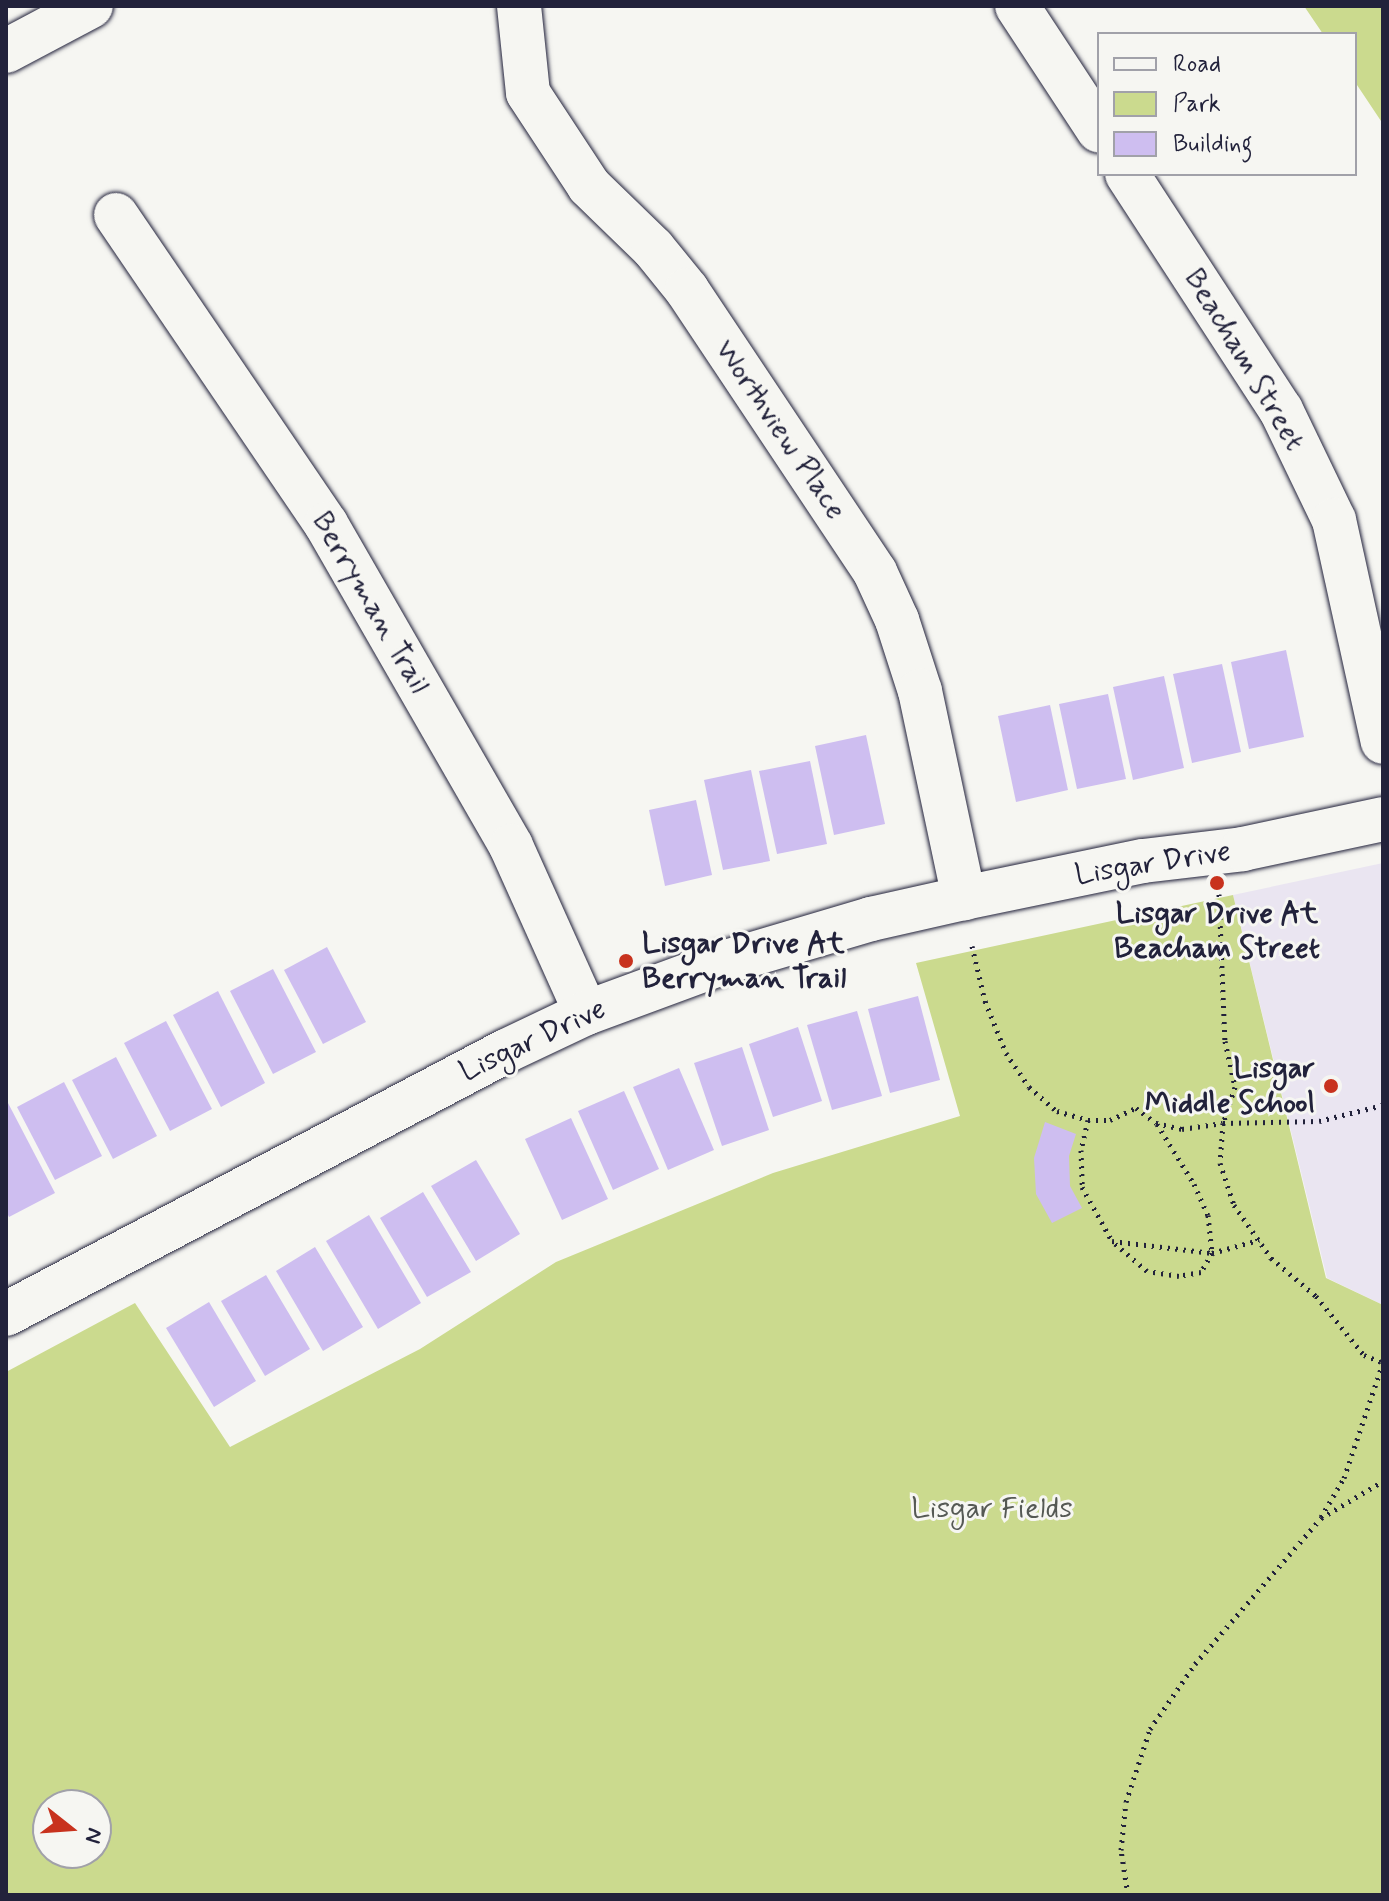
<!DOCTYPE html>
<html>
<head>
<meta charset="utf-8">
<style>
  body { margin:0 }
  #map { position:relative; width:1389px; height:1901px; overflow:hidden; background:#f6f6f2; font-family:Mynerve,sans-serif }
  div>[style] { position:absolute }
  .built>* { inset:0; background:#eae5f1 }
  .green>* { inset:0; background:#cbda8e }
  .building>* { inset:0; background:#cebef0 }
  .path>* { height:5px; margin-top:-2.5px; transform-origin:0; background:repeating-linear-gradient(90deg,#22223b 0 2px,transparent 0 8px) }
  .roads { filter:drop-shadow(0 0 2px #22223b) drop-shadow(0 0 2px #22223b) }
  .minor>* { height:44px; margin:-22px; padding:0 22px; transform-origin:22px; border-radius:22px; background:#f6f6f2 }
  .major>* { height:44px; margin:-22px; padding:0 22px; transform-origin:22px; border-radius:22px; background:#f6f6f2 }
  .dots>* { width:22px; height:22px; translate:-50% -50%; box-sizing:border-box; border:4px solid #f6f6f2; border-radius:50% }
  span { translate:-50% -50%; white-space:nowrap; text-align:center; line-height:1.15; -webkit-text-stroke:6px #f6f6f2; paint-order:stroke }
  .street-label { font-size:30px; color:#22223b }
  .poi-label { font-size:30px; color:#22223b; font-weight:700 }
  .left { translate:0 -50%; text-align:left }
  .right { translate:-100% -50%; text-align:right }
  .park-label { font-size:30px; color:#555954 }
  .frame { position:absolute; inset:0; border:8px solid #22223b; pointer-events:none }
  .legend { position:absolute; left:1097px; top:32px; width:260px; height:144px; box-sizing:border-box; background:#f6f6f2; border:2px solid #a1a1a9; margin:0; padding:10px 14px; list-style:none; font-size:24px; color:#22223b }
  .legend li { display:flex; align-items:center; gap:16px; height:40px }
  .legend b { width:40px; border:2px solid #a1a1a9 }
  .north { position:absolute; left:32px; top:1789px; width:80px; height:80px; box-sizing:border-box; background:#f6f6f2; border:2px solid #a1a1a9; border-radius:50%; rotate:107deg; font-size:22px; font-weight:700; line-height:32px; text-align:center; color:#22223b }
  .north::after { content:''; display:block; margin:auto; width:28px; height:36px; background:#c8321e; clip-path:polygon(50% 0,100% 100%,50% 72%,0 100%) }
</style>
</head>
<body>
<div id="map">
  <div class="built">
    <div style="clip-path:polygon(1383px 863px,1383px 1305px,1327px 1278px,1233px 895px)"></div>
  </div>
  <div class="green">
    <div style="clip-path:polygon(1304px 6px,1383px 6px,1383px 124px,1355px 82px,1355px 34px,1323px 34px)"></div>
    <div style="clip-path:polygon(evenodd,1233px 895px,1326px 1278px,1383px 1305px,1383px 1895px,6px 1895px,6px 1372px,135px 1303px,230px 1447px,420px 1349px,556px 1262px,773px 1173px,960px 1116px,916px 963px,1233px 895px,48px 1805px,96px 1805px,96px 1853px,48px 1853px,48px 1805px)"></div>
  </div>
  <div class="building">
    <div style="clip-path:polygon(1286px 650px,1304px 737px,1249px 749px,1231px 662px)"></div>
    <div style="clip-path:polygon(1222px 664px,1241px 752px,1192px 763px,1173px 674px)"></div>
    <div style="clip-path:polygon(1164px 676px,1184px 768px,1133px 780px,1113px 687px)"></div>
    <div style="clip-path:polygon(1108px 694px,1126px 779px,1077px 789px,1059px 704px)"></div>
    <div style="clip-path:polygon(1050px 705px,1068px 790px,1016px 802px,998px 716px)"></div>
    <div style="clip-path:polygon(866px 735px,885px 824px,834px 835px,815px 746px)"></div>
    <div style="clip-path:polygon(810px 761px,827px 844px,777px 854px,759px 771px)"></div>
    <div style="clip-path:polygon(751px 770px,770px 861px,723px 870px,704px 780px)"></div>
    <div style="clip-path:polygon(696px 800px,712px 875px,665px 886px,649px 810px)"></div>
    <div style="clip-path:polygon(327px 947px,366px 1022px,323px 1044px,284px 970px)"></div>
    <div style="clip-path:polygon(273px 969px,316px 1052px,273px 1074px,230px 991px)"></div>
    <div style="clip-path:polygon(218px 991px,265px 1083px,221px 1107px,173px 1015px)"></div>
    <div style="clip-path:polygon(918px 996px,940px 1080px,890px 1093px,868px 1009px)"></div>
    <div style="clip-path:polygon(857px 1011px,882px 1096px,832px 1110px,807px 1025px)"></div>
    <div style="clip-path:polygon(166px 1021px,212px 1109px,170px 1131px,124px 1043px)"></div>
    <div style="clip-path:polygon(798px 1027px,822px 1101px,773px 1117px,749px 1044px)"></div>
    <div style="clip-path:polygon(742px 1047px,769px 1130px,722px 1146px,694px 1063px)"></div>
    <div style="clip-path:polygon(116px 1057px,157px 1136px,113px 1159px,72px 1080px)"></div>
    <div style="clip-path:polygon(679px 1068px,714px 1150px,668px 1170px,633px 1087px)"></div>
    <div style="clip-path:polygon(64px 1082px,102px 1156px,55px 1180px,17px 1107px)"></div>
    <div style="clip-path:polygon(624px 1091px,659px 1169px,613px 1190px,578px 1111px)"></div>
    <div style="clip-path:polygon(8px 1103px,55px 1193px,9px 1217px,6px 1211px)"></div>
    <div style="clip-path:polygon(571px 1118px,608px 1199px,562px 1220px,525px 1139px)"></div>
    <div style="clip-path:polygon(1045px 1122px,1076px 1134px,1069px 1156px,1070px 1186px,1082px 1208px,1052px 1223px,1036px 1194px,1034px 1158px)"></div>
    <div style="clip-path:polygon(476px 1160px,520px 1234px,476px 1261px,431px 1186px)"></div>
    <div style="clip-path:polygon(423px 1192px,471px 1272px,427px 1297px,380px 1218px)"></div>
    <div style="clip-path:polygon(369px 1215px,421px 1303px,378px 1329px,326px 1241px)"></div>
    <div style="clip-path:polygon(315px 1247px,363px 1327px,323px 1351px,276px 1271px)"></div>
    <div style="clip-path:polygon(266px 1275px,310px 1349px,265px 1376px,221px 1301px)"></div>
    <div style="clip-path:polygon(209px 1302px,256px 1381px,214px 1407px,166px 1328px)"></div>
  </div>
  <div class="path">
    <div style="left:1219px;top:894px;width:147px;rotate:87.7deg"></div>
    <div style="left:1225px;top:1041px;width:47px;rotate:77.7deg"></div>
    <div style="left:1235px;top:1087px;width:38px;rotate:108deg"></div>
    <div style="left:1223px;top:1123px;width:96px;rotate:-1.2deg"></div>
    <div style="left:1319px;top:1121px;width:66px;rotate:-14deg"></div>
    <div style="left:972px;top:946px;width:57px;rotate:76.7deg"></div>
    <div style="left:985px;top:1001px;width:56px;rotate:68deg"></div>
    <div style="left:1006px;top:1053px;width:41px;rotate:55.9deg"></div>
    <div style="left:1029px;top:1087px;width:37px;rotate:41deg"></div>
    <div style="left:1057px;top:1111px;width:32px;rotate:16deg"></div>
    <div style="left:1088px;top:1120px;width:22px"></div>
    <div style="left:1110px;top:1120px;width:29px;rotate:-25deg"></div>
    <div style="left:1136px;top:1108px;width:25px;rotate:37deg"></div>
    <div style="left:1156px;top:1123px;width:27px;rotate:13deg"></div>
    <div style="left:1182px;top:1129px;width:41px;rotate:-8.3deg"></div>
    <div style="left:1223px;top:1123px;width:40px;rotate:94.3deg"></div>
    <div style="left:1220px;top:1163px;width:44px;rotate:71.6deg"></div>
    <div style="left:1234px;top:1205px;width:65px;rotate:55.1deg"></div>
    <div style="left:1271px;top:1258px;width:59px;rotate:40.2deg"></div>
    <div style="left:1316px;top:1296px;width:76px;rotate:50.9deg"></div>
    <div style="left:1364px;top:1355px;width:18px;rotate:22deg"></div>
    <div style="left:1088px;top:1120px;width:31px;rotate:103deg"></div>
    <div style="left:1081px;top:1150px;width:37px;rotate:88deg"></div>
    <div style="left:1082px;top:1187px;width:62px;rotate:60.9deg"></div>
    <div style="left:1112px;top:1241px;width:101px;rotate:6.8deg"></div>
    <div style="left:1212px;top:1253px;width:22px;rotate:120deg"></div>
    <div style="left:1201px;top:1272px;width:22px;rotate:170deg"></div>
    <div style="left:1179px;top:1276px;width:32px;rotate:-171deg"></div>
    <div style="left:1147px;top:1271px;width:46px;rotate:-139.4deg"></div>
    <div style="left:1157px;top:1124px;width:70px;rotate:58.3deg"></div>
    <div style="left:1194px;top:1184px;width:34px;rotate:66deg"></div>
    <div style="left:1208px;top:1215px;width:38px;rotate:84deg"></div>
    <div style="left:1212px;top:1253px;width:49px;rotate:-15.5deg"></div>
    <div style="left:1321px;top:1517px;width:45px;rotate:-59.5deg"></div>
    <div style="left:1344px;top:1478px;width:121px;rotate:-71.3deg"></div>
    <div style="left:1128px;top:1895px;width:46px;rotate:-98.8deg"></div>
    <div style="left:1121px;top:1850px;width:48px;rotate:-84.1deg"></div>
    <div style="left:1126px;top:1802px;width:77px;rotate:-71.8deg"></div>
    <div style="left:1150px;top:1729px;width:79px;rotate:-55.3deg"></div>
    <div style="left:1195px;top:1664px;width:193px;rotate:-49.2deg"></div>
    <div style="left:1321px;top:1518px;width:72px;rotate:-30.8deg"></div>
  </div>
  <div class="roads">
    <div class="minor">
      <div style="left:519px;top:6px;width:87px;rotate:84.1deg"></div>
      <div style="left:528px;top:93px;width:111px;rotate:56.7deg"></div>
      <div style="left:589px;top:186px;width:89px;rotate:44.1deg"></div>
      <div style="left:653px;top:248px;width:54px;rotate:51deg"></div>
      <div style="left:687px;top:290px;width:339px;rotate:56.3deg"></div>
      <div style="left:875px;top:572px;width:53px;rotate:65.4deg"></div>
      <div style="left:897px;top:620px;width:75px;rotate:72.1deg"></div>
      <div style="left:920px;top:691px;width:212px;rotate:78deg"></div>
      <div style="left:1017px;top:6px;width:149px;rotate:56.7deg"></div>
      <div style="left:1127px;top:174px;width:282px;rotate:56.9deg"></div>
      <div style="left:1281px;top:410px;width:122px;rotate:64.3deg"></div>
      <div style="left:1334px;top:520px;width:227px;rotate:77.6deg"></div>
      <div style="left:116px;top:215px;width:374px;rotate:55.8deg"></div>
      <div style="left:326px;top:524px;width:371px;rotate:60.1deg"></div>
      <div style="left:511px;top:846px;width:183px;rotate:65.8deg"></div>
      <div style="left:6px;top:1314px;width:565px;rotate:-27.74deg"></div>
      <div style="left:506px;top:1051px;width:89px;rotate:-25.4deg"></div>
      <div style="left:586px;top:1013px;width:142px;rotate:-20.2deg"></div>
      <div style="left:719px;top:964px;width:159px;rotate:-16.5deg"></div>
      <div style="left:871px;top:919px;width:95px;rotate:-12.7deg"></div>
      <div style="left:964px;top:898px;width:183px;rotate:-11.7deg"></div>
      <div style="left:1143px;top:861px;width:101px;rotate:-6.8deg"></div>
      <div style="left:1243px;top:849px;width:143px;rotate:-12.1deg"></div>
    </div>
    <div class="major">
      <div style="left:6px;top:51px;width:96px;rotate:-27.9deg"></div>
    </div>
  </div>
  <div class="dots">
    <div style="left:1217px;top:883px;background:#c8321e"></div>
    <div style="left:626px;top:961px;background:#c8321e"></div>
    <div style="left:1331px;top:1086px;background:#c8321e"></div>
  </div>
  <div class="street-label">
    <span style="left:1244px;top:360px;rotate:59deg">Beacham Street</span>
    <span style="left:780px;top:430px;rotate:56deg">Worthview Place</span>
    <span style="left:370px;top:603px;rotate:60deg">Berryman Trail</span>
    <span style="left:1153px;top:864px;rotate:-9deg">Lisgar Drive</span>
    <span style="left:533px;top:1041px;rotate:-25deg">Lisgar Drive</span>
  </div>
  <div class="poi-label">
    <span style="left:1217px;top:931px">Lisgar Drive At<br>Beacham Street</span>
    <span class="left" style="left:642px;top:961px">Lisgar Drive At<br>Berryman Trail</span>
    <span class="right" style="left:1315px;top:1086px">Lisgar<br>Middle School</span>
  </div>
  <div class="park-label">
    <span style="left:992px;top:1509px">Lisgar Fields</span>
  </div>
  <div class="frame"></div>
  <ul class="legend">
  <li><b style="height:10px;background:#f6f6f2"></b>Road</li>
  <li><b style="height:22px;background:#cbda8e"></b>Park</li>
  <li><b style="height:22px;background:#cebef0"></b>Building</li>
  </ul>
  <div class="north">N</div>
</div>
</body>
</html>
